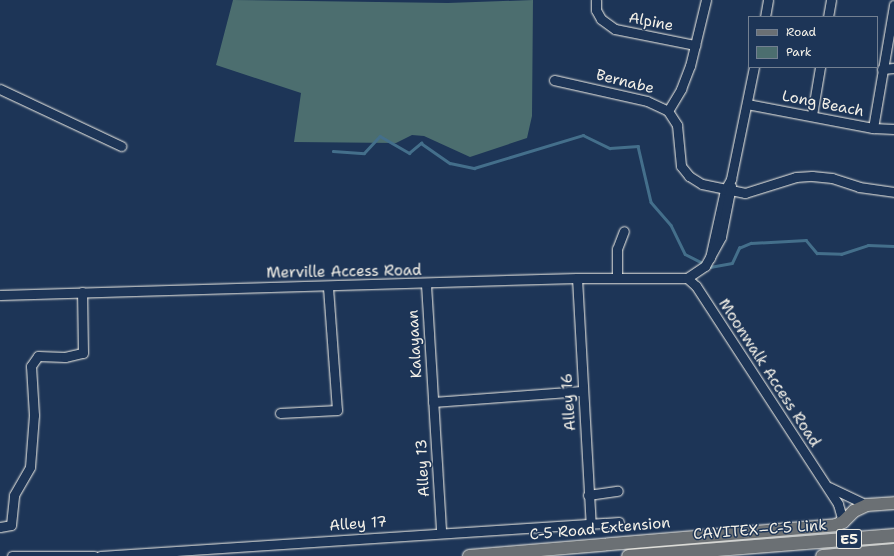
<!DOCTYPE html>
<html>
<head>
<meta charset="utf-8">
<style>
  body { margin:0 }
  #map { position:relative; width:894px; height:556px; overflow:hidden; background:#1d3557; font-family:"Shantell Sans",sans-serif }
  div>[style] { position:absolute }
  .green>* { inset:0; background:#4c6e6f }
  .stream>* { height:2.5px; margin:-1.25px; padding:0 1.25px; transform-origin:1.25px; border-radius:1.25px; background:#446f8b }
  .roads { filter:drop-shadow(0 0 1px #f4f1e8) drop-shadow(0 0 1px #f4f1e8) }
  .minor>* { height:9px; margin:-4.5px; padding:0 4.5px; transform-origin:4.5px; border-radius:4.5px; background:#1d3557 }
  .major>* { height:12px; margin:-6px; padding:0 6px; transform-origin:6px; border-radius:6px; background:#6b7074 }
  .highway>* { height:13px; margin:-6.5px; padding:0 6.5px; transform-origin:6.5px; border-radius:6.5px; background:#6b7074 }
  span { translate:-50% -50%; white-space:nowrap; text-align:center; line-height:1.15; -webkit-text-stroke:3px #1d3557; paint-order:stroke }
  .shield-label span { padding:1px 3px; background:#1d3557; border:1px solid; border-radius:3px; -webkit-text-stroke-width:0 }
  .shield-label { font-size:14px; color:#f4f1e8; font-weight:700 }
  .street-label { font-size:15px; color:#f4f1e8 }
  .legend { position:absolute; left:748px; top:16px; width:130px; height:52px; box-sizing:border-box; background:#1d3557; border:1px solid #738091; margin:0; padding:5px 7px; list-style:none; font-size:12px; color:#f4f1e8 }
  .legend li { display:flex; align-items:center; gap:8px; height:20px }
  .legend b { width:20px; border:1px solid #738091 }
</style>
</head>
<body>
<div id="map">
  <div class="green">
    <div style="clip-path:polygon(233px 0,448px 3px,533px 0,532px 116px,527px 138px,470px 157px,424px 136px,412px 135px,396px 143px,294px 142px,301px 93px,216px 65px)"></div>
  </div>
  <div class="stream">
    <div style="left:333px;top:151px;width:31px;rotate:4deg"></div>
    <div style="left:364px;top:153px;width:23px;rotate:-47deg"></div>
    <div style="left:380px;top:136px;width:34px;rotate:30deg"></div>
    <div style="left:409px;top:153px;width:16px;rotate:-40deg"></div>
    <div style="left:421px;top:143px;width:35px;rotate:35deg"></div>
    <div style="left:450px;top:163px;width:25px;rotate:12deg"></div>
    <div style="left:474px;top:168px;width:114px;rotate:-16.8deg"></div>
    <div style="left:583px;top:135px;width:30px;rotate:26deg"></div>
    <div style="left:610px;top:148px;width:28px;rotate:-4deg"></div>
    <div style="left:638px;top:146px;width:57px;rotate:76.9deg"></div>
    <div style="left:651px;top:202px;width:30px;rotate:49deg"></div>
    <div style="left:671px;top:225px;width:32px;rotate:64deg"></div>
    <div style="left:685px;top:254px;width:28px;rotate:27deg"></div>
    <div style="left:710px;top:267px;width:22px;rotate:-10deg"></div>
    <div style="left:732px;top:263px;width:17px;rotate:-65deg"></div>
    <div style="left:739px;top:248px;width:13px;rotate:-23deg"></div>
    <div style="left:751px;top:243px;width:55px;rotate:-3.1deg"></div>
    <div style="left:806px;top:240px;width:17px;rotate:50deg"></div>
    <div style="left:817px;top:253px;width:24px;rotate:2deg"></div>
    <div style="left:841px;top:254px;width:28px;rotate:-18deg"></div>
    <div style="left:868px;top:245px;width:26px;rotate:2deg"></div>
  </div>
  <div class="roads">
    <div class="minor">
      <div style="left:596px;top:0;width:10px;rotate:90deg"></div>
      <div style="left:596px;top:10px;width:10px;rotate:61deg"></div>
      <div style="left:601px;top:19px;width:17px;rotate:36deg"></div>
      <div style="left:615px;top:29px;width:82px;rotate:11.3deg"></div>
      <div style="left:765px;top:17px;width:17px;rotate:-80deg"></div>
      <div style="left:828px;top:17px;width:17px;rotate:-80deg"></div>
      <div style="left:882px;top:69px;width:12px;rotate:-5deg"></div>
      <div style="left:554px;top:80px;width:95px;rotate:12.7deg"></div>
      <div style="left:647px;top:101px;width:23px;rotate:25deg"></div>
      <div style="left:668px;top:111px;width:17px;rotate:57deg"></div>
      <div style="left:677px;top:125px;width:41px;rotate:84.4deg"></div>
      <div style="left:681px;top:166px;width:13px;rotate:51deg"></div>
      <div style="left:689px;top:176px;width:15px;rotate:32deg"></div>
      <div style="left:702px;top:184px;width:44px;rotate:11.8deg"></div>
      <div style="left:745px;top:193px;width:53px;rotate:-17.4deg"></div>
      <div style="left:796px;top:177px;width:16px;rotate:-4deg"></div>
      <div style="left:812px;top:176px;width:20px;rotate:6deg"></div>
      <div style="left:832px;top:178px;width:28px;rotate:18deg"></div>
      <div style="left:859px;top:187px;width:35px;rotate:8deg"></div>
      <div style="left:0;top:89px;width:134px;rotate:25.2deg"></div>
      <div style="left:747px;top:104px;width:128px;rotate:10.8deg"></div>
      <div style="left:873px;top:128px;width:21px;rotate:3deg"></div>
      <div style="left:668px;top:111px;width:26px;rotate:-59deg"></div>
      <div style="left:681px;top:89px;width:25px;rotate:-69deg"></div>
      <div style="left:690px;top:66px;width:68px;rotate:-76.4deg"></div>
      <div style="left:812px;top:115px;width:49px;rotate:-80.5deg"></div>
      <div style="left:873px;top:128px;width:125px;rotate:-80.3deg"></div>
      <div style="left:710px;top:258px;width:70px;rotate:-77.6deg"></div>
      <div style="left:725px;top:190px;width:13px;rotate:-61deg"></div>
      <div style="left:731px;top:179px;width:114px;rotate:-78.4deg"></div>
      <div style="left:577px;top:278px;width:247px;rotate:86.8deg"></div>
      <div style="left:617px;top:278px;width:29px;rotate:-90deg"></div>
      <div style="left:617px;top:249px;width:19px;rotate:-69deg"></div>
      <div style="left:687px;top:278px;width:22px;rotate:-34deg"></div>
      <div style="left:705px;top:266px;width:33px;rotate:-61deg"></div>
      <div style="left:721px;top:237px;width:52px;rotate:-78.9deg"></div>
      <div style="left:426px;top:284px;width:248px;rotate:86.5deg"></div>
      <div style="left:0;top:295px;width:577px;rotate:-1.69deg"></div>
      <div style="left:577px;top:278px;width:110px"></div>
      <div style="left:687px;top:278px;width:12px;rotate:42deg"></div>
      <div style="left:696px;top:286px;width:260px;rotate:56.9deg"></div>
      <div style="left:838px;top:504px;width:15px;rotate:74deg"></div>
      <div style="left:842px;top:518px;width:8px;rotate:130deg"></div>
      <div style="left:433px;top:402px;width:149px;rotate:-4.2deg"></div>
      <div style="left:280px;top:413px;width:57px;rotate:-3deg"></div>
      <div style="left:337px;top:410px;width:124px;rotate:-94.2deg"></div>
      <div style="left:829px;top:487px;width:42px;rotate:25.3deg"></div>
      <div style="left:588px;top:495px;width:30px;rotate:-8deg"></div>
      <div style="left:0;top:527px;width:11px;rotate:-10deg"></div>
      <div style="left:11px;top:525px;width:30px;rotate:-84deg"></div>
      <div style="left:14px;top:495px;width:32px;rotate:-60deg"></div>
      <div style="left:30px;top:467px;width:52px;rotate:-85.6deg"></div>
      <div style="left:34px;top:415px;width:49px;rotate:-93.5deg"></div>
      <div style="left:31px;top:366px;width:12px;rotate:-55deg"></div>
      <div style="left:38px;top:356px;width:27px;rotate:2deg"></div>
      <div style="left:65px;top:357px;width:18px;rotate:-13deg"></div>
      <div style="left:83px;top:353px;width:61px;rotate:-90.9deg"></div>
      <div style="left:12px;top:556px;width:82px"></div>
      <div style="left:100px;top:556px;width:520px;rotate:-3.75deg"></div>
    </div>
    <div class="major">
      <div style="left:469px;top:556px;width:368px;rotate:-4.8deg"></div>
      <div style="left:836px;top:525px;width:8px;rotate:-23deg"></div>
      <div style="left:843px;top:522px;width:16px;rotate:-45deg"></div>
      <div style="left:854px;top:511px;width:14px;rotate:-25deg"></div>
      <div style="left:867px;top:505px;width:27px;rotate:-4deg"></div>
    </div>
    <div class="highway">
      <div style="left:628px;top:556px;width:267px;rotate:-4.5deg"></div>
      <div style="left:822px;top:556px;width:72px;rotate:-4.8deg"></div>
    </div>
  </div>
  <div class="shield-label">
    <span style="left:849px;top:539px">E5</span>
  </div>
  <div class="street-label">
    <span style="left:651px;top:22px;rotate:11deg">Alpine</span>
    <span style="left:625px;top:82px;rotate:14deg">Bernabe</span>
    <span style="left:823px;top:104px;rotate:11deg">Long Beach</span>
    <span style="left:344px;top:272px;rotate:-1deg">Merville Access Road</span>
    <span style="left:415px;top:344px;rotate:-93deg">Kalayaan</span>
    <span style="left:769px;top:373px;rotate:57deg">Moonwalk Access Road</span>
    <span style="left:569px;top:402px;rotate:-94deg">Alley 16</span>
    <span style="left:423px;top:468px;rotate:-93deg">Alley 13</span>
    <span style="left:358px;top:524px;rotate:-4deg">Alley 17</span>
    <span style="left:600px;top:529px;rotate:-5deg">C-5 Road Extension</span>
    <span style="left:760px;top:530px;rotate:-4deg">CAVITEX–C-5 Link</span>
  </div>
  <ul class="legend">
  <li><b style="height:5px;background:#6b7074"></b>Road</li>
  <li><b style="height:11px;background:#4c6e6f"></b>Park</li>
  </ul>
</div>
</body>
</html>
